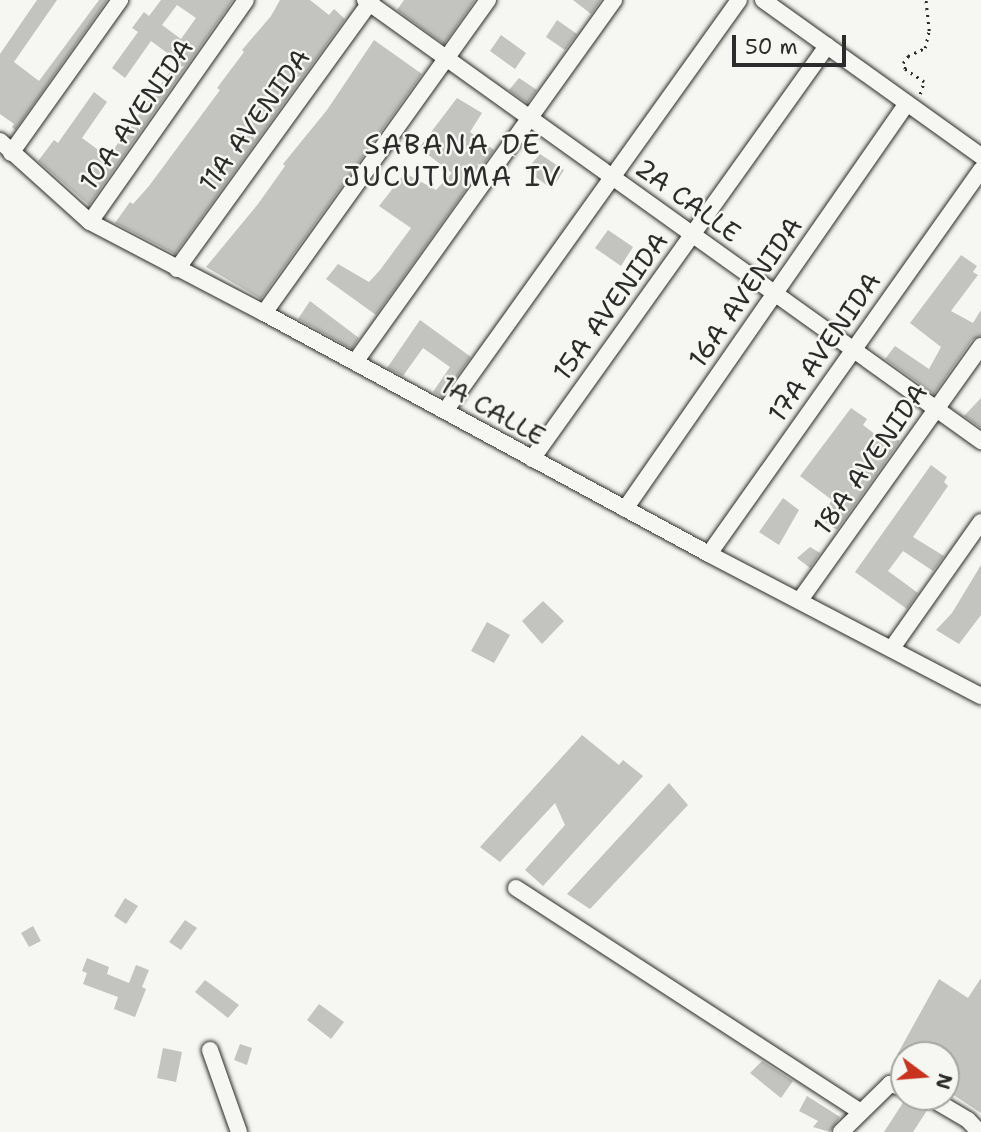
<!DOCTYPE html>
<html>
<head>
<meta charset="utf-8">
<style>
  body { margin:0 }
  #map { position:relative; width:981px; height:1132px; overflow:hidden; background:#f6f6f2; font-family:"Shantell Sans",sans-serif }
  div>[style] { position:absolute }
  .building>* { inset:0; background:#c3c3c0 }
  .path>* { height:2.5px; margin-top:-1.25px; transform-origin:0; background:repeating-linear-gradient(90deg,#2b2b2b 0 2px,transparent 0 7px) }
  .roads { filter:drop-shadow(0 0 2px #2b2b2b) drop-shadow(0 0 2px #2b2b2b) }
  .minor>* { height:16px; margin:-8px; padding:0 8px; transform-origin:8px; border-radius:8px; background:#f6f6f2 }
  span { translate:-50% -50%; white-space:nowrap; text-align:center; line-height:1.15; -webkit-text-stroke:5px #f6f6f2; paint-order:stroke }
  .street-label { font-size:26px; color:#2b2b2b }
  .neighbourhood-label { font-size:28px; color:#2b2b2b; letter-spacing:2px }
  .north { position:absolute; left:890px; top:1041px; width:70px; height:70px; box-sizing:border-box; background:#f6f6f2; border:2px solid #a5a5a2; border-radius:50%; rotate:106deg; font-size:19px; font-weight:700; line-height:28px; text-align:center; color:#2b2b2b }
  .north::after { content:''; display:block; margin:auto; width:24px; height:32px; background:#c8321e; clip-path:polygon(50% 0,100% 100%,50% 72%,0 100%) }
  .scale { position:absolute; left:732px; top:35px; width:114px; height:32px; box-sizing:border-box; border:4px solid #2b2b2b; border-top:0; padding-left:9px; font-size:21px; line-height:24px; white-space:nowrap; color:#2b2b2b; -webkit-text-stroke:5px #f6f6f2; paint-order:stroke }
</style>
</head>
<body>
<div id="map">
  <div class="building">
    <div style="clip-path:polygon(37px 0,57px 0,14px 62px,39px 81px,99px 0,107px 0,15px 130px,12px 127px,14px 124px,0 114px,0 54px)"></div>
    <div style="clip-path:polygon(evenodd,161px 0,233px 0,89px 205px,38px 161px,54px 140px,58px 143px,94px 92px,107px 102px,82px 138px,108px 157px,178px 61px,151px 41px,125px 78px,112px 68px,138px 32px,132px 28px,144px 12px,149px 16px,161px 0,177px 5px,196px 18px,181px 39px,162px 25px,177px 5px)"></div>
    <div style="clip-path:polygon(280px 0,310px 0,329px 15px,334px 9px,345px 19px,175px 254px,115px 223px,130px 202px,133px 204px,149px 186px,220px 90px,217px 88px,244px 52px,242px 50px,271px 16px)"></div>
    <div style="clip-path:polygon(404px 0,475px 0,444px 44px,397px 10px)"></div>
    <div style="clip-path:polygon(573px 0,601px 0,591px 14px)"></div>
    <div style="clip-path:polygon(557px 20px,577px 34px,565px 50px,546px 37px)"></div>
    <div style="clip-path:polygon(501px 35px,526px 53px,515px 69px,490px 51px)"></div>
    <div style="clip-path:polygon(374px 40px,422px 74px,261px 299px,206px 267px,258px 204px,285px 166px,283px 164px,327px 110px)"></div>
    <div style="clip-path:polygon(519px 78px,537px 90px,527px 103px,509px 90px)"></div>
    <div style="clip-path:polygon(457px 98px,482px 113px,470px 132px,494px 150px,376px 315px,326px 279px,338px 264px,369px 282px,380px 270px,411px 228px,379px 206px,405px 173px,436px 190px,452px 173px,419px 148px)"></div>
    <div style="clip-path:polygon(540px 154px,564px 170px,552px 189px,526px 170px)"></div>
    <div style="clip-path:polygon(608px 230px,633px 247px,621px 266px,595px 248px)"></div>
    <div style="clip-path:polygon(961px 255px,977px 266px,973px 272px,978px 275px,951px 311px,973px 323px,981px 310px,981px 336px,972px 340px,934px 394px,885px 359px,895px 346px,929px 369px,941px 347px,910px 323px)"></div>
    <div style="clip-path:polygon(310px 301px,359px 338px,352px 349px,298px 319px)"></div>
    <div style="clip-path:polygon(420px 320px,471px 357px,442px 397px,433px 392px,450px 367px,423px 348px,403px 376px,387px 368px)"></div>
    <div style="clip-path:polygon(981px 398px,981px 428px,964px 416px)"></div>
    <div style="clip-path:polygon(851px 408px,867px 419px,863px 425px,884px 441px,890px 434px,900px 441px,837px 530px,820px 519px,832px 500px,800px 476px)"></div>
    <div style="clip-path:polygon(931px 465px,947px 477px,944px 482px,948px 486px,913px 537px,944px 556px,933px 571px,903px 551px,888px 571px,918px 593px,907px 609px,855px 572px)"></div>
    <div style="clip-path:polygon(783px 498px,799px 510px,779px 545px,759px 532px)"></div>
    <div style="clip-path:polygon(810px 547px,820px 553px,810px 568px,797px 558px)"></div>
    <div style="clip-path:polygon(981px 565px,981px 615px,959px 644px,936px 630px,952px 613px)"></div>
    <div style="clip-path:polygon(543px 601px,564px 621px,542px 644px,522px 621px)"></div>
    <div style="clip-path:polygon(487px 622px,510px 635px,494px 663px,471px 651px)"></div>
    <div style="clip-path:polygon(582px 735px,619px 765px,623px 760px,643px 776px,543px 886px,525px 870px,565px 825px,555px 803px,500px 862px,480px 847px)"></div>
    <div style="clip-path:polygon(669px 783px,688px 805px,590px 909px,567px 894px)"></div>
    <div style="clip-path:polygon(125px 898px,138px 906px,126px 924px,114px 916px)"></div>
    <div style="clip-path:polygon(185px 920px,197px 928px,181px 950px,169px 942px)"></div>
    <div style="clip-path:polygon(33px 926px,41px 941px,29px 947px,21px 933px)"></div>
    <div style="clip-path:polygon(87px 958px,109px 967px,107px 974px,129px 983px,136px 965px,149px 970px,142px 987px,146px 989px,135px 1017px,114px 1009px,118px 997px,83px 984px,87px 973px,82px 971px)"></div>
    <div style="clip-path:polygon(981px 978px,981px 1113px,946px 1090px,946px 1055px,897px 1055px,939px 979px,968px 998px)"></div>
    <div style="clip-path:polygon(205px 980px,239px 1005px,228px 1018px,195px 992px)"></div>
    <div style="clip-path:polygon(319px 1004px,344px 1022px,331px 1039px,307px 1020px)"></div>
    <div style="clip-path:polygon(240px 1044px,252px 1048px,247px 1065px,234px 1060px)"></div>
    <div style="clip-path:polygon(163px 1048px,182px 1052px,176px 1082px,157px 1078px)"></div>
    <div style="clip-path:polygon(762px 1061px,793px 1081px,781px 1098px,750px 1073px)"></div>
    <div style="clip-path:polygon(807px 1096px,840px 1117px,830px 1132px,813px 1127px,818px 1121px,799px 1111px)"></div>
    <div style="clip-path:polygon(906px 1098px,928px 1109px,913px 1132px,884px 1132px)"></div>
  </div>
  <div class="path">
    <div style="left:920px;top:94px;width:13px;rotate:-72deg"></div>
    <div style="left:924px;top:82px;width:23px;rotate:-146deg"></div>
    <div style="left:905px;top:69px;width:6px;rotate:-108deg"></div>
    <div style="left:903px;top:63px;width:9px;rotate:-54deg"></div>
    <div style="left:908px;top:56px;width:19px;rotate:-25deg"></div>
    <div style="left:925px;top:48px;width:17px;rotate:-77deg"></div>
    <div style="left:929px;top:31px;width:31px;rotate:-96deg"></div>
  </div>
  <div class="roads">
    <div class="minor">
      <div style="left:365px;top:0;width:758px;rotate:35.6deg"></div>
      <div style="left:763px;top:0;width:268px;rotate:35.6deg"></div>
      <div style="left:0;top:141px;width:121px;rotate:42deg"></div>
      <div style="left:90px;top:222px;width:196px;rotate:27.6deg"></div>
      <div style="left:264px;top:313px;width:506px;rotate:28.44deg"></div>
      <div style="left:709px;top:554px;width:307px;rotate:27.6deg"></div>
      <div style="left:11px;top:153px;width:188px;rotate:-54.5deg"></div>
      <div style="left:90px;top:222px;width:271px;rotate:-54.9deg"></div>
      <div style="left:177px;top:269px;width:332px;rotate:-54.1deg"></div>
      <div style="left:264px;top:313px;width:385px;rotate:-54.4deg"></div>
      <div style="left:355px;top:362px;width:445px;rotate:-54.4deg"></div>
      <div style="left:445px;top:411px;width:505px;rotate:-54.42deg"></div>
      <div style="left:532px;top:459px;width:508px;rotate:-54.46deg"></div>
      <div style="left:625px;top:509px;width:494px;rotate:-55.2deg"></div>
      <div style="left:709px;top:554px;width:471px;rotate:-54.7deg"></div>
      <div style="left:800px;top:600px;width:312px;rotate:-54.5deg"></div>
      <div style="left:892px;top:648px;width:154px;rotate:-54.8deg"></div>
      <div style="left:516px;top:888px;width:409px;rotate:33deg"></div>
      <div style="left:210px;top:1050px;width:87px;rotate:70.5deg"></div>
      <div style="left:929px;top:1097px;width:45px;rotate:30.5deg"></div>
      <div style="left:968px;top:1120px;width:16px;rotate:47deg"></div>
      <div style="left:841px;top:1132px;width:69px;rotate:-44.4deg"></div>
      <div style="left:890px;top:1084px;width:15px;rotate:16deg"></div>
    </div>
  </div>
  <div class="street-label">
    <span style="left:136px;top:114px;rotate:-55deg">10A AVENIDA</span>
    <span style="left:254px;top:120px;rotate:-54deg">11A AVENIDA</span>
    <span style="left:688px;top:200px;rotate:36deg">2A CALLE</span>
    <span style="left:745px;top:292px;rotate:-55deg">16A AVENIDA</span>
    <span style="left:610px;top:306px;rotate:-54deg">15A AVENIDA</span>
    <span style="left:824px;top:347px;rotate:-55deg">17A AVENIDA</span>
    <span style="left:493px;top:410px;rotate:29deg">1A CALLE</span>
    <span style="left:870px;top:459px;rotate:-55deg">18A AVENIDA</span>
  </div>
  <div class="neighbourhood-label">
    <span style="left:453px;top:160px">SABANA DE<br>JUCUTUMA IV</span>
  </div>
  <div class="north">N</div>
  <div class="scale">50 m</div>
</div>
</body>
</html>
